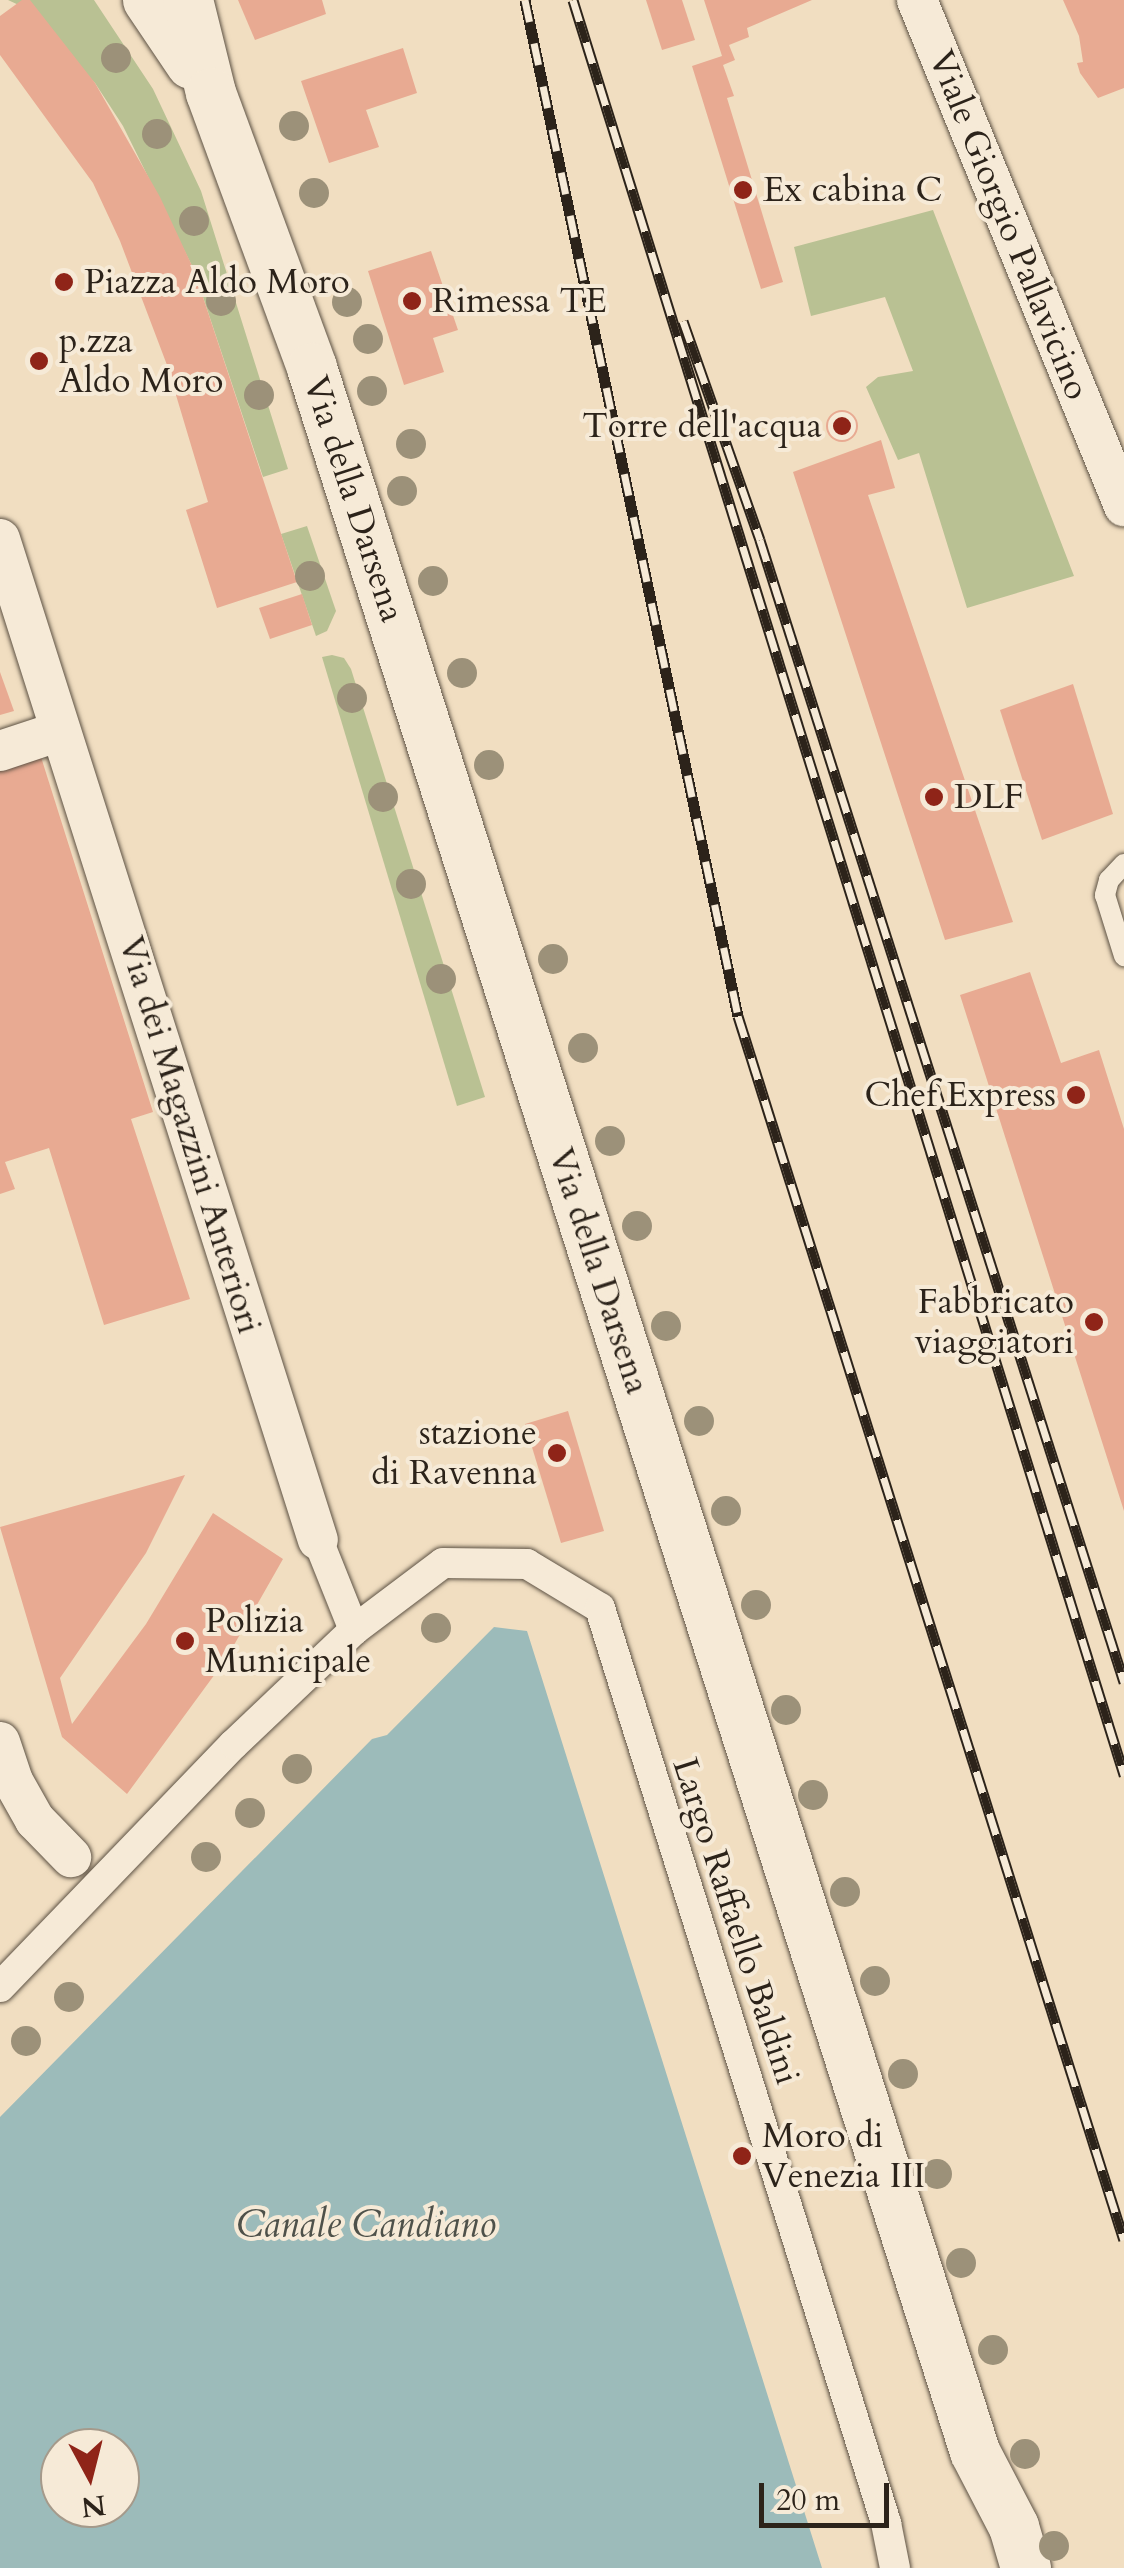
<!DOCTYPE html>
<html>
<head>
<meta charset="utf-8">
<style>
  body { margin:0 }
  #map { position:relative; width:1124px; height:2568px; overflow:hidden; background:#f1dec1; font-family:Cardo,serif }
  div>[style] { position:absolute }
  .green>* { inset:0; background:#b9c193 }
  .water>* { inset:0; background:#9cbbba }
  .building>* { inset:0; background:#e8aa92 }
  .round { border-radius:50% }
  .roads { filter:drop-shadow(0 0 2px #5d5244) drop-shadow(0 0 2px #5d5244) }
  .service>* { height:20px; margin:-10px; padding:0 10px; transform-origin:10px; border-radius:10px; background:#f6ead7 }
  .pedestrian>* { height:30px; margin:-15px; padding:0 15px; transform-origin:15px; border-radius:15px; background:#f6ead7 }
  .minor>* { height:40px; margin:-20px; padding:0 20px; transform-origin:20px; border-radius:20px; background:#f6ead7 }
  .tertiary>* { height:50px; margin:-25px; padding:0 25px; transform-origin:25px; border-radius:25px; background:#f6ead7 }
  .rail>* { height:11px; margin-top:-5.5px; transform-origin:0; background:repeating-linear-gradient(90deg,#f6ead7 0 22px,#2c231a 0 44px); box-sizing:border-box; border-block:2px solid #2c231a }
  .trees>* { width:30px; height:30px; margin:-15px; border-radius:50%; background:#9c9179 }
  .dots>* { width:28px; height:28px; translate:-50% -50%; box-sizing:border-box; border:5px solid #f6ead7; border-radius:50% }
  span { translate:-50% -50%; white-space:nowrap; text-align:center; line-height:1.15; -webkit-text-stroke:8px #f6ead7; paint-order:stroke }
  .poi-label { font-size:35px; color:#2c231a }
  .left { translate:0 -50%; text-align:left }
  .right { translate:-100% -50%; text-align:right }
  .street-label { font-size:35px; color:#2c231a }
  .water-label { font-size:38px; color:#4e514a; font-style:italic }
  .north { position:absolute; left:40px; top:2428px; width:100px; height:100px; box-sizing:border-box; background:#f6ead7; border:2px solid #a59a8b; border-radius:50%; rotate:173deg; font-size:28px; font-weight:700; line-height:40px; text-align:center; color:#2c231a }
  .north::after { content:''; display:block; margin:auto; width:35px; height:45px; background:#8f2418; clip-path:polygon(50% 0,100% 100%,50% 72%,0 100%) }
  .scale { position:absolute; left:759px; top:2483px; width:130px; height:45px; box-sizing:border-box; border:5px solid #2c231a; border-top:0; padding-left:12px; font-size:30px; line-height:35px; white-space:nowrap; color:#2c231a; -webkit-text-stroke:8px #f6ead7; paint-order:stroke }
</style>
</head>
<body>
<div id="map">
  <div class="green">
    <div style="clip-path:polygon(8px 0,94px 0,153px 89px,201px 191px,288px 469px,263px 477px,194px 270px,123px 126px,95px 83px,23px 7px)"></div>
    <div style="clip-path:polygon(933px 210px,1074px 576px,967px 608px,919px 453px,898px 460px,866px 387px,878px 377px,913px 371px,885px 297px,811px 316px,794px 247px)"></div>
    <div style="clip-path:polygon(307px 526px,336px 611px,327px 631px,316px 636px,281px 534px)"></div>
    <div style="clip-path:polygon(332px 655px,344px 658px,351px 669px,485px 1097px,457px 1106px,322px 657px)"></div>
  </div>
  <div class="water">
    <div style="clip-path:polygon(evenodd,494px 1627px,527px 1631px,822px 2568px,0 2568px,0 2117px,372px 1739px,387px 1735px,494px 1627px,60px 2448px,120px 2448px,120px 2508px,60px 2508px,60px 2448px)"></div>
  </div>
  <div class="building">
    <div style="clip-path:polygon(22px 0,30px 0,95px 83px,160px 197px,194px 270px,297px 582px,217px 608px,186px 510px,208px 502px,167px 365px,120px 241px,93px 183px,0 55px,0 16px)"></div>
    <div style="clip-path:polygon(238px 0,322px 0,326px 14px,255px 40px)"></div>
    <div style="clip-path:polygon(646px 0,682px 0,695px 40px,662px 50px)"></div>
    <div style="clip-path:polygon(704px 0,812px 0,747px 28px,749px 37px,729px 45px,735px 60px,723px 65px,734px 96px,727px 98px,783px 282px,761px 289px,692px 66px,722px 56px)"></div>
    <div style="clip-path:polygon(1063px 0,1124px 0,1124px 88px,1098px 98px,1080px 73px,1077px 63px,1083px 62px,1079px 36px)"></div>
    <div style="clip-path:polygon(403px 48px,417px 93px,366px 110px,379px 147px,329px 163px,301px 81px)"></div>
    <div style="clip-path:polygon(431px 251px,458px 330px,433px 338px,444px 372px,404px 385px,368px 271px)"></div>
    <div class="round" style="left:826px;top:410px;width:32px;height:32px"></div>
    <div style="clip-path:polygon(881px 440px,895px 488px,868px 495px,1013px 922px,945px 940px,793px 472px)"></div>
    <div style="clip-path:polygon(302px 594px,312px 625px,270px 639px,259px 608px)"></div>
    <div style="clip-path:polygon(0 672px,14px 711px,0 715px)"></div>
    <div style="clip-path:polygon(1073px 684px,1113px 814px,1042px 840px,1000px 710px)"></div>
    <div style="clip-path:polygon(41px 757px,153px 1112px,131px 1119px,190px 1299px,104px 1325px,49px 1148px,5px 1162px,15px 1189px,0 1194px,0 770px)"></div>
    <div style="clip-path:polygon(1030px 972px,1061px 1063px,1099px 1050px,1124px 1129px,1124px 1511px,960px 995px)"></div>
    <div style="clip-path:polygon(568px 1411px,604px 1531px,561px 1543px,525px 1424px)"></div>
    <div style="clip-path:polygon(185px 1475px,146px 1553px,60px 1678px,72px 1724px,146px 1624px,213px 1513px,283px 1559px,226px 1659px,127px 1794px,62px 1737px,0 1527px)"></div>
  </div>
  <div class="roads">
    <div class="service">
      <div style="left:1124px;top:864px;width:22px;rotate:133deg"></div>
      <div style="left:1109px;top:880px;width:16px;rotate:105deg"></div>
      <div style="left:1105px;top:895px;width:64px;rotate:72.7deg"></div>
    </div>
    <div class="pedestrian">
      <div style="left:318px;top:1540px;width:97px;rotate:68.2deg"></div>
      <div style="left:0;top:1987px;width:337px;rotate:-46.1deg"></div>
      <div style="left:234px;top:1744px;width:166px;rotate:-43.5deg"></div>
      <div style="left:354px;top:1630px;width:111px;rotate:-37deg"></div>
      <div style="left:443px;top:1563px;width:84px;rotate:0.7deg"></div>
      <div style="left:527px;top:1564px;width:85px;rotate:31.1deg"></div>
      <div style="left:600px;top:1608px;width:959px;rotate:72.64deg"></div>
      <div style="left:886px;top:2523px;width:46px;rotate:78.7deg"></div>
    </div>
    <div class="minor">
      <div style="left:917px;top:0;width:547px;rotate:67.75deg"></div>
      <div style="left:0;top:539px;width:1050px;rotate:72.38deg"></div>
      <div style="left:0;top:751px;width:63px;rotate:-18.4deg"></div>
      <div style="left:0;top:1742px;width:41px;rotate:71.6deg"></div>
      <div style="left:13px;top:1781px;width:45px;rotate:60.6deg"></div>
      <div style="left:35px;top:1820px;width:52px;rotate:45.8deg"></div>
    </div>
    <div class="tertiary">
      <div style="left:148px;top:0;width:77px;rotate:56.1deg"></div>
      <div style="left:188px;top:0;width:96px;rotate:76.1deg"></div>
      <div style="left:211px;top:93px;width:293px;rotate:69.8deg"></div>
      <div style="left:312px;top:368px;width:2187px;rotate:72.35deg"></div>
      <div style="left:975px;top:2452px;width:85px;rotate:62.5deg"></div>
      <div style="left:1014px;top:2527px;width:43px;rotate:73.7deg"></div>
    </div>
  </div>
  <div class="rail">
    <div style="left:525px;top:0;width:1038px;rotate:78.16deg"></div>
    <div style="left:738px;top:1016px;width:1283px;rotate:72.5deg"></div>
    <div style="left:573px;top:0;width:1859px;rotate:72.75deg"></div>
    <div style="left:683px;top:321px;width:232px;rotate:70.6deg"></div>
    <div style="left:760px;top:540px;width:1199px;rotate:72.32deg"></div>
  </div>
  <div class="trees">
    <div style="left:116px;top:58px"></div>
    <div style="left:294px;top:126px"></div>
    <div style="left:157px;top:134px"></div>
    <div style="left:314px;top:193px"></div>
    <div style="left:194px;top:221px"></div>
    <div style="left:221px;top:301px"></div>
    <div style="left:347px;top:302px"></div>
    <div style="left:368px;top:339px"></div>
    <div style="left:372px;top:391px"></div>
    <div style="left:259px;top:395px"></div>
    <div style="left:411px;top:444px"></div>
    <div style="left:402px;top:491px"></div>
    <div style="left:310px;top:576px"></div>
    <div style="left:433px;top:581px"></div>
    <div style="left:462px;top:673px"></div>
    <div style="left:352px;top:698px"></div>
    <div style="left:489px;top:765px"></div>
    <div style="left:383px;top:797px"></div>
    <div style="left:411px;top:884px"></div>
    <div style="left:553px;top:959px"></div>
    <div style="left:441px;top:979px"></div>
    <div style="left:583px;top:1048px"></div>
    <div style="left:610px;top:1141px"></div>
    <div style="left:637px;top:1226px"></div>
    <div style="left:666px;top:1326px"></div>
    <div style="left:699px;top:1421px"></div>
    <div style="left:726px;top:1511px"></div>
    <div style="left:756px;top:1605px"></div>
    <div style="left:436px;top:1628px"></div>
    <div style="left:786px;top:1710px"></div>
    <div style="left:297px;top:1769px"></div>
    <div style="left:813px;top:1795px"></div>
    <div style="left:250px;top:1813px"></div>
    <div style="left:206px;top:1857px"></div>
    <div style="left:845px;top:1892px"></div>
    <div style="left:875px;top:1981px"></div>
    <div style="left:69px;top:1997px"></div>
    <div style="left:26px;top:2041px"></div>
    <div style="left:903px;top:2074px"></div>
    <div style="left:937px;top:2174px"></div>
    <div style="left:961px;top:2263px"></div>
    <div style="left:993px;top:2350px"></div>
    <div style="left:1025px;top:2454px"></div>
    <div style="left:1054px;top:2546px"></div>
  </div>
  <div class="dots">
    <div style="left:743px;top:190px;background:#8f2418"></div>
    <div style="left:64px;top:282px;background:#8f2418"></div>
    <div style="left:412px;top:301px;background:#8f2418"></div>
    <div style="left:39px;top:361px;background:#8f2418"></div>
    <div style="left:842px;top:426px;background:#8f2418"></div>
    <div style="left:934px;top:797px;background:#8f2418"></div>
    <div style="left:1076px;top:1095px;background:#8f2418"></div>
    <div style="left:1094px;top:1322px;background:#8f2418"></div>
    <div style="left:557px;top:1453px;background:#8f2418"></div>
    <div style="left:185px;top:1641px;background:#8f2418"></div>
    <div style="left:742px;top:2156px;background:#8f2418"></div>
  </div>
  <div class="poi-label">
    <span class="left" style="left:763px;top:190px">Ex cabina C</span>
    <span class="left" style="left:84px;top:282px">Piazza Aldo Moro</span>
    <span class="left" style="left:432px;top:301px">Rimessa TE</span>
    <span class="left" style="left:59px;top:361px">p.zza<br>Aldo Moro</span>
    <span class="right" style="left:822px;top:426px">Torre dell'acqua</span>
    <span class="left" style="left:954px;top:797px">DLF</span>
    <span class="right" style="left:1056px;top:1095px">Chef Express</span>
    <span class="right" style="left:1074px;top:1322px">Fabbricato<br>viaggiatori</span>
    <span class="right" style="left:537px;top:1453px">stazione<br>di Ravenna</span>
    <span class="left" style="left:205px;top:1641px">Polizia<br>Municipale</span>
    <span class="left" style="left:762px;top:2156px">Moro di<br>Venezia III</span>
  </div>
  <div class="street-label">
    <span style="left:1009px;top:225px;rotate:68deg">Viale Giorgio Pallavicino</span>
    <span style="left:354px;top:499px;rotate:72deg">Via della Darsena</span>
    <span style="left:190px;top:1135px;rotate:73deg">Via dei Magazzini Anteriori</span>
    <span style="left:599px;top:1271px;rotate:72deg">Via della Darsena</span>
    <span style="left:736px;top:1921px;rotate:72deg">Largo Raffaello Baldini</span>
  </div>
  <div class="water-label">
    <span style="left:366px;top:2225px">Canale Candiano</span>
  </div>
  <div class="north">N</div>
  <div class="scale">20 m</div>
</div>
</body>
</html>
